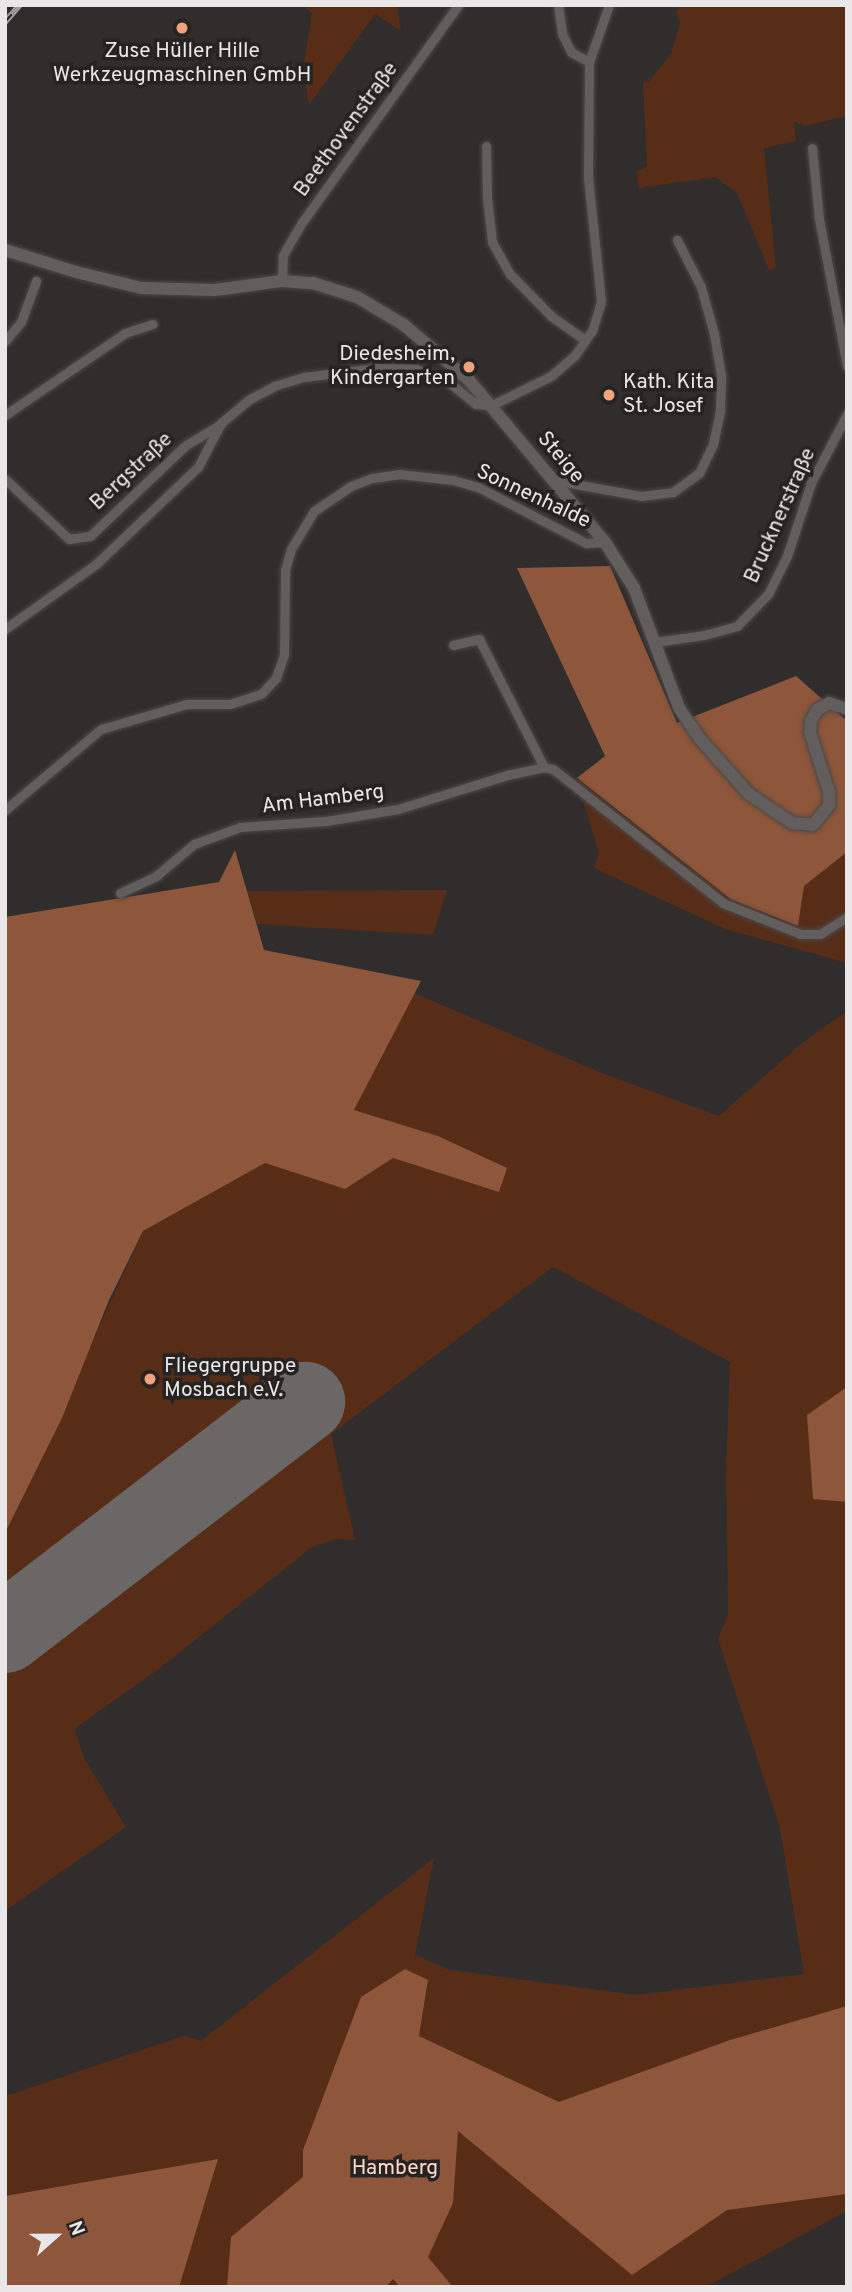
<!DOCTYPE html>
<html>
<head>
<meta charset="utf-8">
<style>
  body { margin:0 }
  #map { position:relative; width:852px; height:2292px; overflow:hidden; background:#302d2c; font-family:Overpass,sans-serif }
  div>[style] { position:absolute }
  .green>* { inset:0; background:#572d18 }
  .forest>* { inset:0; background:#8e563a }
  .runway>* { height:80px; margin:-40px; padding:0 40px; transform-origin:40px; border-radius:40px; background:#6a6766 }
  .roads { filter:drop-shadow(0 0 2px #4a4847) drop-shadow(0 0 2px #4a4847) }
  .minor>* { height:9px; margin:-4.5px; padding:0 4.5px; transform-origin:4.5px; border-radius:4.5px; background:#615e5d }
  .tertiary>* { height:12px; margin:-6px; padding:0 6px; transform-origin:6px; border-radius:6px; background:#615e5d }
  .rail>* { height:6px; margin-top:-3px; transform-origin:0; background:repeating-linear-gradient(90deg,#262423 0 10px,#a3a1a0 0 20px); box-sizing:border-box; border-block:2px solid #a3a1a0 }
  .dots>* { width:19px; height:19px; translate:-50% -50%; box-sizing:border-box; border:4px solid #262423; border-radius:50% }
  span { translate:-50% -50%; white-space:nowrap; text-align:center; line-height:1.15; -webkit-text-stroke:7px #262423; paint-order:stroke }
  .poi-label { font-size:21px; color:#e9e7e7 }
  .right { translate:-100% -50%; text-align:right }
  .left { translate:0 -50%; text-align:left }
  .street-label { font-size:21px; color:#e9e7e7 }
  .park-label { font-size:21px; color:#fedbca }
  .frame { position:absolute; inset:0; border:7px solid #e9e7e7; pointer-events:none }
  .north { position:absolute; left:21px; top:2201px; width:70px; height:70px; -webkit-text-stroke:5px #262423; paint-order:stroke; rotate:69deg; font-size:19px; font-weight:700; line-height:28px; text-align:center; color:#e9e7e7 }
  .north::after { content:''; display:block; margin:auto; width:24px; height:32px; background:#e9e7e7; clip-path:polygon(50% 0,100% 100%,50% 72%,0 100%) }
</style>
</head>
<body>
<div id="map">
  <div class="green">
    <div style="clip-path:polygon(302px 5px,397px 5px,401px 31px,375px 14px,309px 105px,303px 68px,312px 13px)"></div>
    <div style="clip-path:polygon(681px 5px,847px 5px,847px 116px,804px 126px,794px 121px,796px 141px,764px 148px,776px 268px,769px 270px,737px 193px,715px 177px,638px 188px,637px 172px,647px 166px,643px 82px,649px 81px,671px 54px,680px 23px,676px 13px)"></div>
    <div style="clip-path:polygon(577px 779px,732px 900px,798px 926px,804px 886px,847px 852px,847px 963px,725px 929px,594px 868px,599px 854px)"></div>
    <div style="clip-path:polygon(447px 890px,433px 935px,257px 924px,247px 891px)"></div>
    <div style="clip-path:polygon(evenodd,414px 993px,602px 1073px,719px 1116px,802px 1043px,847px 1011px,847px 1387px,827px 1404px,813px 1499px,847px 1502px,847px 2006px,730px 2040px,847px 2045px,847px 2211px,706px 2287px,5px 2287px,218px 2159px,5px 2196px,5px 2096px,184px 2036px,201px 2041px,434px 1858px,415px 1955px,450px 1970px,636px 1995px,804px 1974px,780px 1828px,718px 1639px,728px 1614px,726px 1468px,730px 1362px,553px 1267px,331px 1434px,355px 1540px,336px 1539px,312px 1547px,160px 1668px,74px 1729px,85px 1760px,126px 1827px,5px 1911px,5px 1533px,143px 1231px,265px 1163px,345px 1189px,393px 1158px,499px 1192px,506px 1168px,438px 1136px,354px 1110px,414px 993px,405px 1969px,428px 1981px,419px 2036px,523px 2085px,417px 2052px,360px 1999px,405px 1969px)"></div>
  </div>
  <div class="forest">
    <div style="clip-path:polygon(610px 566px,677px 723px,796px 676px,847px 721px,847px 852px,804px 886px,798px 926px,732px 900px,577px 778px,605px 756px,517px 568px)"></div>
    <div style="clip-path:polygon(235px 850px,264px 950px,421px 981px,354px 1110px,438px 1136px,507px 1168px,499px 1192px,393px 1158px,345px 1189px,265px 1163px,143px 1231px,109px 1300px,62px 1418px,5px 1533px,5px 917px,219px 882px)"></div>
    <div style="clip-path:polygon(847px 1387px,847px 1502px,813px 1499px,807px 1415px)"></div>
    <div style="clip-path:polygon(405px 1969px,428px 1980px,419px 2036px,559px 2102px,730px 2040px,847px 2006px,847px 2194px,727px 2210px,632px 2275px,458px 2131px,453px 2203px,428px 2257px,453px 2287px,400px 2287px,393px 2279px,386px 2287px,227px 2287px,231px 2237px,303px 2177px,303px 2150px,361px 1997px)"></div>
    <div style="clip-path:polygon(218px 2159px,179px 2287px,5px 2287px,5px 2196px)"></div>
  </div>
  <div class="runway">
    <div style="left:5px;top:1633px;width:379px;rotate:-37.6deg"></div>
  </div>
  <div class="roads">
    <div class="minor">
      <div style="left:558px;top:5px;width:29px;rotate:82deg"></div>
      <div style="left:562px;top:34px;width:20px;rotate:63deg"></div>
      <div style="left:571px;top:52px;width:21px;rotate:29deg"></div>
      <div style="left:486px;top:146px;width:52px;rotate:88.9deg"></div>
      <div style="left:487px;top:198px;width:44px;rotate:83.5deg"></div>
      <div style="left:492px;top:242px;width:37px;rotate:61deg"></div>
      <div style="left:510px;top:274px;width:59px;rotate:45.7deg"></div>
      <div style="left:551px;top:316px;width:42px;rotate:35.2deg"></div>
      <div style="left:812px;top:148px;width:71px;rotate:84.4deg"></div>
      <div style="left:819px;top:219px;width:150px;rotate:79.2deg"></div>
      <div style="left:282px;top:281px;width:26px;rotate:-88deg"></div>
      <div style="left:283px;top:255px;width:39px;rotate:-60deg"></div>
      <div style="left:303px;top:221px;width:266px;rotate:-54.3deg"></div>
      <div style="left:5px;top:341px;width:25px;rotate:-50deg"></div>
      <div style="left:21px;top:322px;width:44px;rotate:-69.9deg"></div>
      <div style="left:5px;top:415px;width:145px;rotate:-34.3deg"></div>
      <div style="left:125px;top:333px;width:29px;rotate:-18deg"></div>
      <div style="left:5px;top:479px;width:88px;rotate:43.2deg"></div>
      <div style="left:69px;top:539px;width:21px;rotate:-8deg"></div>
      <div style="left:90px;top:536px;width:132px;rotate:-43.5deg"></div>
      <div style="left:186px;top:445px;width:41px;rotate:-31deg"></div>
      <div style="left:553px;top:480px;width:89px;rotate:10.3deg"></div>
      <div style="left:641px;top:496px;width:32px;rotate:-7deg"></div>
      <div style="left:673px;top:492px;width:32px;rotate:-36deg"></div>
      <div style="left:699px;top:473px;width:32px;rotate:-64deg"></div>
      <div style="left:713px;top:444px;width:35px;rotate:-78deg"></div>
      <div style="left:720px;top:410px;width:35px;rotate:-88deg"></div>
      <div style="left:721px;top:375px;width:42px;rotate:-99.7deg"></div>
      <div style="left:714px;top:334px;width:49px;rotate:-105.5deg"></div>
      <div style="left:701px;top:287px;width:53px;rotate:-117.1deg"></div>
      <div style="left:5px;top:629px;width:112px;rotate:-35.5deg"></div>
      <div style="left:96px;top:564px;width:141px;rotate:-43.6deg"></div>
      <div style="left:198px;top:467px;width:50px;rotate:-62.4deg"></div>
      <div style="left:221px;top:423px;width:35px;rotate:-40deg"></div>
      <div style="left:248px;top:400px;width:30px;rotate:-28deg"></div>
      <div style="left:274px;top:386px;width:31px;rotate:-17deg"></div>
      <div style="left:304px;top:377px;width:73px;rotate:-7.1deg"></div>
      <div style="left:376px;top:368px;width:40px;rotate:1.4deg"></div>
      <div style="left:416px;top:369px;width:32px;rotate:20deg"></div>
      <div style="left:446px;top:380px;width:38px;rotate:39deg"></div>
      <div style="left:476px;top:404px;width:16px;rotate:4deg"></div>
      <div style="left:492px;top:405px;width:66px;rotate:-26.2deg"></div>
      <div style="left:551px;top:376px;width:32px;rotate:-41deg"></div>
      <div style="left:575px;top:355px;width:29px;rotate:-55deg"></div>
      <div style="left:592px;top:331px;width:31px;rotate:-73deg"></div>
      <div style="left:601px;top:301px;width:124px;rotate:-96deg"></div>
      <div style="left:588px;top:178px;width:116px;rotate:-89.5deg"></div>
      <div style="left:589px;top:62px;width:60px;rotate:-70.7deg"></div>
      <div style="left:655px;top:642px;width:49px;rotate:-8.1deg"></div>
      <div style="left:704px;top:635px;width:34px;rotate:-15deg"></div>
      <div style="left:737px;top:626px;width:45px;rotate:-45.9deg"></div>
      <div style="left:768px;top:594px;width:42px;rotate:-63.4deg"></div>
      <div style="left:787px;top:556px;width:77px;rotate:-71.8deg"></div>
      <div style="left:811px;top:483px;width:78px;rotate:-62.4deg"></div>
      <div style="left:453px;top:645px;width:27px;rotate:-13deg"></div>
      <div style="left:479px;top:639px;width:144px;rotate:63.1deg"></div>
      <div style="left:5px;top:810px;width:126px;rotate:-40.2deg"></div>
      <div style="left:101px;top:729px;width:90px;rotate:-16.2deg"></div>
      <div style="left:187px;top:704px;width:43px"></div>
      <div style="left:230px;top:704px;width:33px;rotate:-18deg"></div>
      <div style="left:261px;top:694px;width:22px;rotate:-47deg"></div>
      <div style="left:276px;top:678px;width:24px;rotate:-71deg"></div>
      <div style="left:284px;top:655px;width:85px;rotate:-89.3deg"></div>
      <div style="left:285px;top:570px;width:22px;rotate:-74deg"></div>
      <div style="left:291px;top:549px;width:44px;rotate:-58.8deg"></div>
      <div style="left:314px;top:511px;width:45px;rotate:-34deg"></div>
      <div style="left:351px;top:486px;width:22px;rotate:-21deg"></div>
      <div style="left:372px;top:478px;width:27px;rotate:-8deg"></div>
      <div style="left:399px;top:474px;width:54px;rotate:6.3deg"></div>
      <div style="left:453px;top:480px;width:26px;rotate:16deg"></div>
      <div style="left:478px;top:487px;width:122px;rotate:27.4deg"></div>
      <div style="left:586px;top:543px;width:19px;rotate:-3deg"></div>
      <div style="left:120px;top:893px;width:40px;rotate:-25deg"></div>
      <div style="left:156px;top:876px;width:50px;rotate:-40.1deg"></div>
      <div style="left:194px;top:844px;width:49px;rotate:-20.3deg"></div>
      <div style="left:240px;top:827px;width:86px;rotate:-4deg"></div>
      <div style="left:326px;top:821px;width:73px;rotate:-9.5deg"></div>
      <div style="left:398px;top:809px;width:114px;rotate:-17.3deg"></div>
      <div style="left:507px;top:775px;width:38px;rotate:-12deg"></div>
      <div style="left:544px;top:767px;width:9px;rotate:13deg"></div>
      <div style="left:553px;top:769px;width:216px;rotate:38.2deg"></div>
      <div style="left:723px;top:903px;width:84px;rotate:21.7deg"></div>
      <div style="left:801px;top:934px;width:19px"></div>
      <div style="left:820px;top:934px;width:32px;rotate:-32deg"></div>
    </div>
    <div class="tertiary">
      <div style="left:5px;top:250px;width:74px;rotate:17.2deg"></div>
      <div style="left:76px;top:272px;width:67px;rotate:13.8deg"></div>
      <div style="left:141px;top:288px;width:74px;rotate:1.5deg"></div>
      <div style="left:215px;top:290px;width:68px;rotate:-7.7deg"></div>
      <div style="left:282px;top:281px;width:31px;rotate:4deg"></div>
      <div style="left:313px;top:283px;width:46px;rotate:17.7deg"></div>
      <div style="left:357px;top:297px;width:55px;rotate:30.8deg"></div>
      <div style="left:404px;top:325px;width:84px;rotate:40.2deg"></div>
      <div style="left:468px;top:379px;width:213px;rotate:50deg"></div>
      <div style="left:605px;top:542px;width:54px;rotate:57.8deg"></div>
      <div style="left:634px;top:588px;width:128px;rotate:69.4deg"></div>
      <div style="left:679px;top:708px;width:37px;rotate:56deg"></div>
      <div style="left:700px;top:739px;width:74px;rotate:48.3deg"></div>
      <div style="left:749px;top:794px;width:52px;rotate:34deg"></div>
      <div style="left:792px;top:823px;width:21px;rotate:5deg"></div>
      <div style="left:813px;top:825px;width:26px;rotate:-51deg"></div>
      <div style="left:829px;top:805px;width:13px;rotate:-90deg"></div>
      <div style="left:829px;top:792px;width:63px;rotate:-107.6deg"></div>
      <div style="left:810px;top:732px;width:11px;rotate:-85deg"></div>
      <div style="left:811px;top:721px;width:13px;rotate:-61deg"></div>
      <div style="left:817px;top:710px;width:14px;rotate:-30deg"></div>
      <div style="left:829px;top:703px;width:19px;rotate:18deg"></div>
    </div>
  </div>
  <div class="rail">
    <div style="left:5px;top:22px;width:23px;rotate:-49deg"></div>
  </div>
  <div class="dots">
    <div style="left:182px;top:28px;background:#f1a17b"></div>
    <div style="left:469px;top:367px;background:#f1a17b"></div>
    <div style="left:609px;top:395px;background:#f1a17b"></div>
    <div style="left:150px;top:1379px;background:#f1a17b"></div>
  </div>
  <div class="poi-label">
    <span style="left:182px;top:64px">Zuse Hüller Hille<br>Werkzeugmaschinen GmbH</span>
    <span class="right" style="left:455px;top:367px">Diedesheim,<br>Kindergarten</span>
    <span class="left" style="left:623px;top:395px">Kath. Kita<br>St. Josef</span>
    <span class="left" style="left:164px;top:1379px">Fliegergruppe<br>Mosbach e.V.</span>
  </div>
  <div class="street-label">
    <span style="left:347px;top:130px;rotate:-54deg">Beethovenstraße</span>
    <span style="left:560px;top:458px;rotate:50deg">Steige</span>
    <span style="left:132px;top:472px;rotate:-43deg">Bergstraße</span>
    <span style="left:533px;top:497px;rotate:25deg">Sonnenhalde</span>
    <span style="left:781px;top:516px;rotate:-66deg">Brucknerstraße</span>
    <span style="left:323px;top:800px;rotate:-7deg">Am Hamberg</span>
  </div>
  <div class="park-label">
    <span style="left:395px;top:2169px">Hamberg</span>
  </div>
  <div class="frame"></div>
  <div class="north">N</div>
</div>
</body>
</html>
